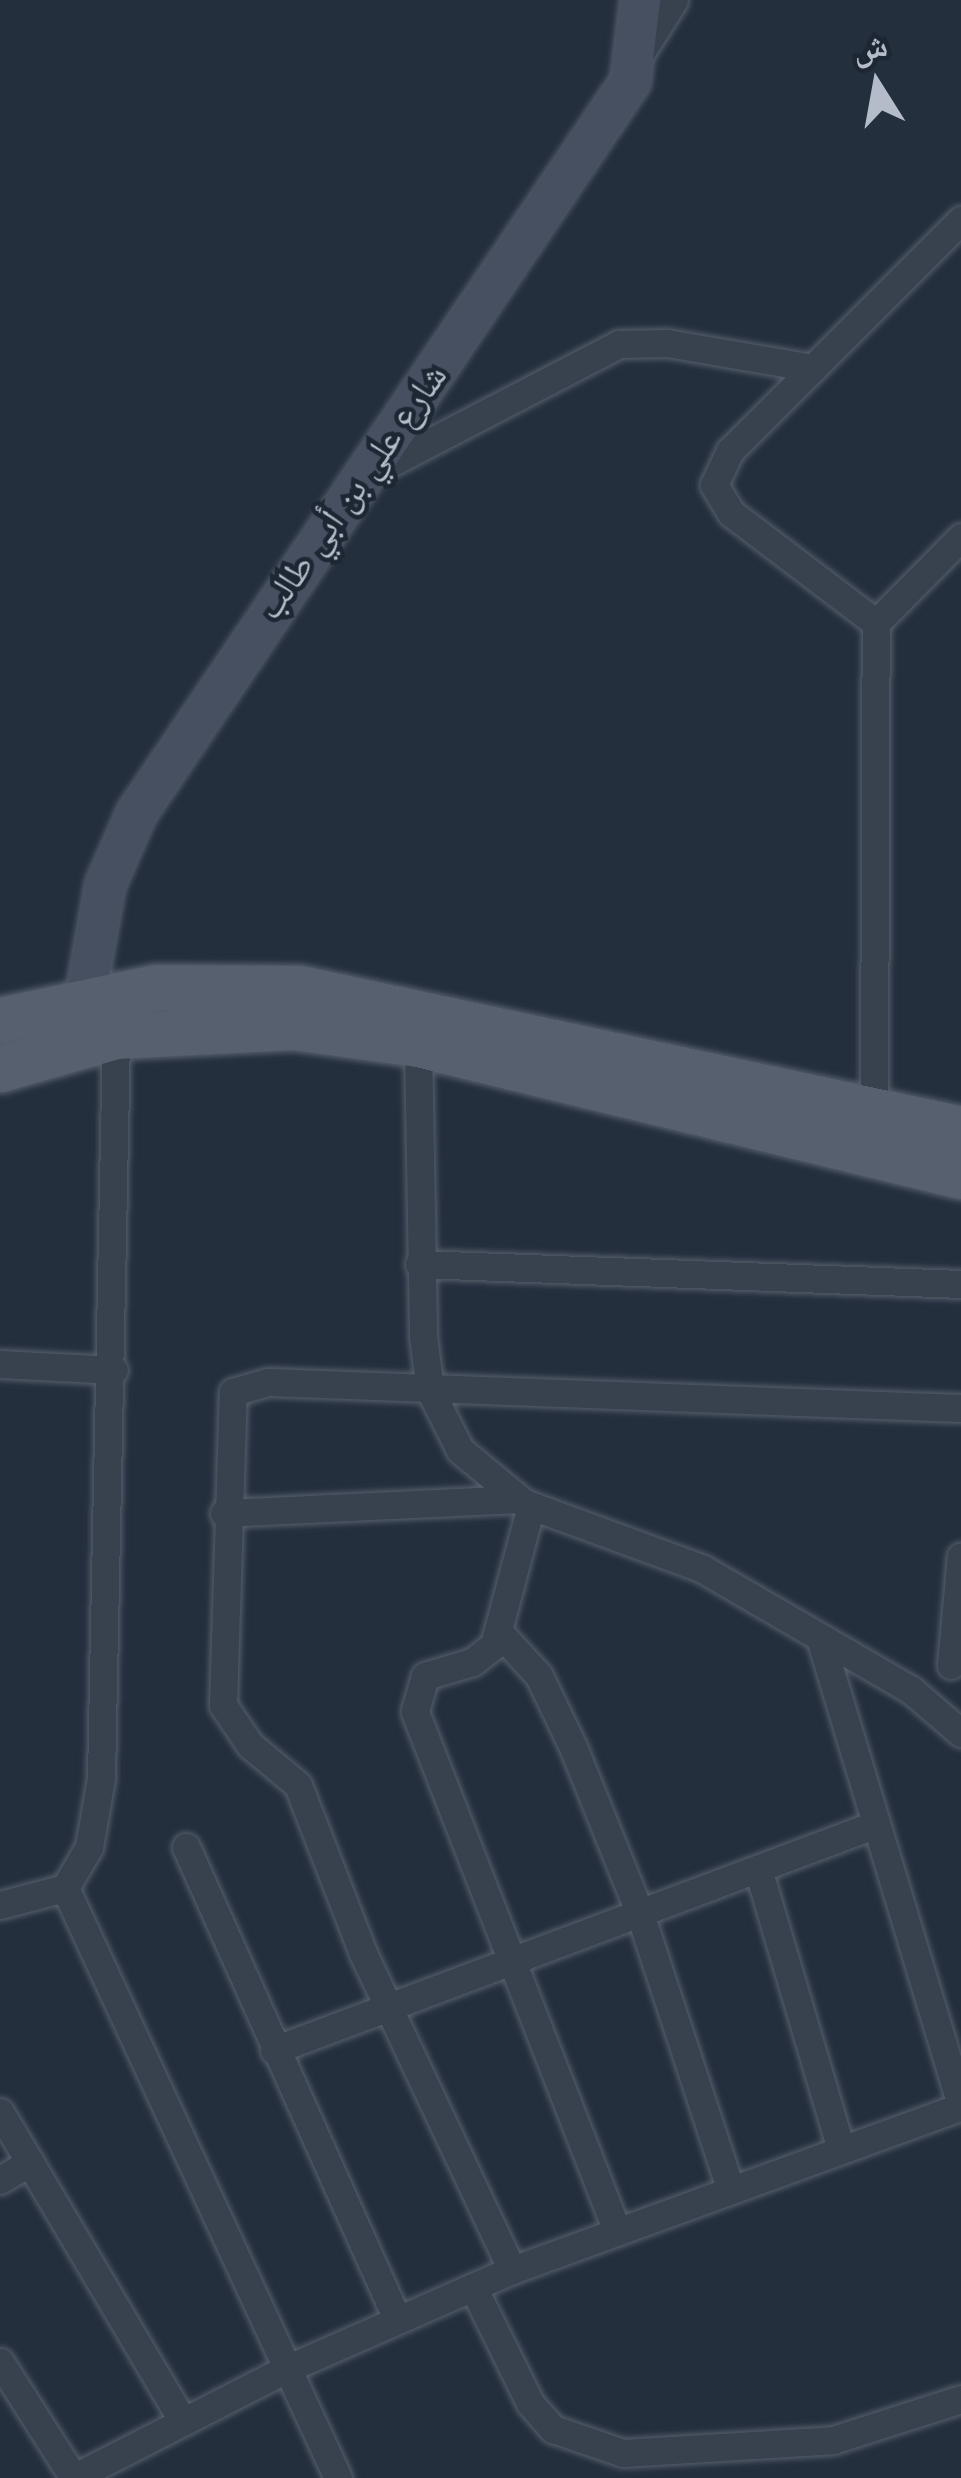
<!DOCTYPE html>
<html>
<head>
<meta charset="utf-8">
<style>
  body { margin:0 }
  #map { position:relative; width:961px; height:2478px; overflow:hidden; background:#242f3e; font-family:"Varela Round","Noto Naskh Arabic",sans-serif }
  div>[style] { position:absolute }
  .roads { filter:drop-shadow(0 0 3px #565f6c) drop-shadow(0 0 3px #565f6c) }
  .street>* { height:27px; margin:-13.5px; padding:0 13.5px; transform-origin:13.5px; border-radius:13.5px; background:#38414e }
  .secondary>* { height:39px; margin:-19.5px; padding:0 19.5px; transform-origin:19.5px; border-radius:19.5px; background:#465061 }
  .primary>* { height:45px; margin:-22.5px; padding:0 22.5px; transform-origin:22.5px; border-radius:22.5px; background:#56606e }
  span { translate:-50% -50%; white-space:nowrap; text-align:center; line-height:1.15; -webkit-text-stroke:9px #1d2633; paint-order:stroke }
  .street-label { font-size:36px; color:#b4bcc9 }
  .north { position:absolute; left:817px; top:24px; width:120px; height:120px; -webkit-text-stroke:9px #1d2633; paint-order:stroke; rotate:349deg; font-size:33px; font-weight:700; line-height:48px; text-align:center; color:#b4bcc9 }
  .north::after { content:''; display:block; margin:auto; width:42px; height:54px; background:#b4bcc9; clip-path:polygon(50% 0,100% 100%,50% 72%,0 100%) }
</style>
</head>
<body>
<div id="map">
  <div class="roads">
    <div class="street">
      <div style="left:638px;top:57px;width:67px;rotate:-57.7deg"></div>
      <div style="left:371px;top:473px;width:280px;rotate:-27.5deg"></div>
      <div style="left:619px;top:344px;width:48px;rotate:-1.2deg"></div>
      <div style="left:667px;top:343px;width:148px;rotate:9.7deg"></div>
      <div style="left:876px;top:623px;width:182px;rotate:-142.8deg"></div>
      <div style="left:731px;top:513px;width:33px;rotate:-121deg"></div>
      <div style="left:714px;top:485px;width:38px;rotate:-65deg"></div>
      <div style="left:730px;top:451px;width:327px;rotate:-45deg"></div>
      <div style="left:418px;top:1044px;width:292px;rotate:89deg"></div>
      <div style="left:423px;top:1336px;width:54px;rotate:82.6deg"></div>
      <div style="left:430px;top:1390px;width:67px;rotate:63.4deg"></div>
      <div style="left:460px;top:1450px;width:83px;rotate:39.6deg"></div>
      <div style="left:524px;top:1503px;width:191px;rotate:20.2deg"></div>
      <div style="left:703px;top:1569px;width:241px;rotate:30.2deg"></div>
      <div style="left:911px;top:1690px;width:66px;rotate:40.7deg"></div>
      <div style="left:874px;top:1111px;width:488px;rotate:-89.8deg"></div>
      <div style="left:876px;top:623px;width:121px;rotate:-45.3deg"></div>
      <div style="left:419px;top:1264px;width:542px;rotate:2.11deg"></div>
      <div style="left:0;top:1364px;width:114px;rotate:3deg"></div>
      <div style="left:531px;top:1506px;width:144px;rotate:104.9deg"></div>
      <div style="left:494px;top:1645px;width:28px;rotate:142deg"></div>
      <div style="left:472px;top:1662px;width:49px;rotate:163.4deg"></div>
      <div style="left:425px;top:1676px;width:37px;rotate:106deg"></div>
      <div style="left:415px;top:1712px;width:557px;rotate:68.73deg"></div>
      <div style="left:224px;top:1513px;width:293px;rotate:-2.7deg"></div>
      <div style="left:499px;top:1632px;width:59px;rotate:47.7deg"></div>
      <div style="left:539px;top:1676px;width:79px;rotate:64.4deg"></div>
      <div style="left:573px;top:1747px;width:180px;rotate:68.1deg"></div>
      <div style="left:640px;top:1914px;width:288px;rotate:71.8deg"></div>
      <div style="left:821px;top:1641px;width:485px;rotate:73.2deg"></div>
      <div style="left:951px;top:1665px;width:109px;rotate:-84.8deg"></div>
      <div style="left:186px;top:1847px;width:517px;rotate:65.91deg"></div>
      <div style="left:758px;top:1869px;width:292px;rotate:73.5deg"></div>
      <div style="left:65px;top:1888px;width:48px;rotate:-59.7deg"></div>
      <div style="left:89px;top:1847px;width:70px;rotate:-80.1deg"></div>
      <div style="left:101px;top:1778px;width:742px;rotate:-88.84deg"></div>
      <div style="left:0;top:1905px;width:67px;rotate:-14.7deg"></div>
      <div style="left:65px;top:1888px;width:650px;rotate:65.17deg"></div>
      <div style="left:274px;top:2050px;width:641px;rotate:-20.56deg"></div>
      <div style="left:0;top:2112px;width:359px;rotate:59.4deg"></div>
      <div style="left:0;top:2180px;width:35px;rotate:-31deg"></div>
      <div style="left:512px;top:2270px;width:350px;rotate:-115.2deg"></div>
      <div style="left:363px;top:1953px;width:180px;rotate:-111.2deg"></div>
      <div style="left:298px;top:1785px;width:62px;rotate:-140.2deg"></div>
      <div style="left:250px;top:1745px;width:48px;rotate:-124deg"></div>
      <div style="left:223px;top:1705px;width:313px;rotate:-88.2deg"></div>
      <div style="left:233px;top:1392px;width:37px;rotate:-16deg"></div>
      <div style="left:269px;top:1382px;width:692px;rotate:2.15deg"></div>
      <div style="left:473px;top:2287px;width:129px;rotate:63.8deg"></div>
      <div style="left:530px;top:2403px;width:35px;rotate:49deg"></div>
      <div style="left:553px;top:2429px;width:74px;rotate:18.9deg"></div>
      <div style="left:623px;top:2453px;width:210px;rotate:-3.5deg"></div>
      <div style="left:833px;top:2440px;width:134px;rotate:-17.8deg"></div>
      <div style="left:0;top:2362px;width:138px;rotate:57.5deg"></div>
      <div style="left:73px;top:2478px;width:237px;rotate:-27.1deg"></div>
      <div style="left:284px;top:2370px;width:249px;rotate:-23.7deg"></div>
      <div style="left:512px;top:2270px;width:478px;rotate:-20deg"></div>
    </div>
    <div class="secondary">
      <div style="left:85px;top:996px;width:114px;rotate:-79.9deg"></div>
      <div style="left:105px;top:884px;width:77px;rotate:-66.4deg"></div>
      <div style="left:136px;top:813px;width:883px;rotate:-55.99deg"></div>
      <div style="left:630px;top:81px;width:82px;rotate:-83deg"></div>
    </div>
    <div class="primary">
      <div style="left:0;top:1020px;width:158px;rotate:-12deg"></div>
      <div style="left:155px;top:987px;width:144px;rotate:0.4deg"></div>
      <div style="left:299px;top:988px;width:677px;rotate:12.02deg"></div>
      <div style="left:0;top:1069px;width:121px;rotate:-15.9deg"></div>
      <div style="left:116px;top:1036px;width:177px;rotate:-2.9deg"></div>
      <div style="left:293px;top:1027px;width:126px;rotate:7.7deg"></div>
      <div style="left:418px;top:1044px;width:559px;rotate:13.66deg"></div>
    </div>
  </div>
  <div class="street-label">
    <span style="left:352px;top:492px;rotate:-55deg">شارع علي بن أبي طالب</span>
  </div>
  <div class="north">ش</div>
</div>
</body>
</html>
